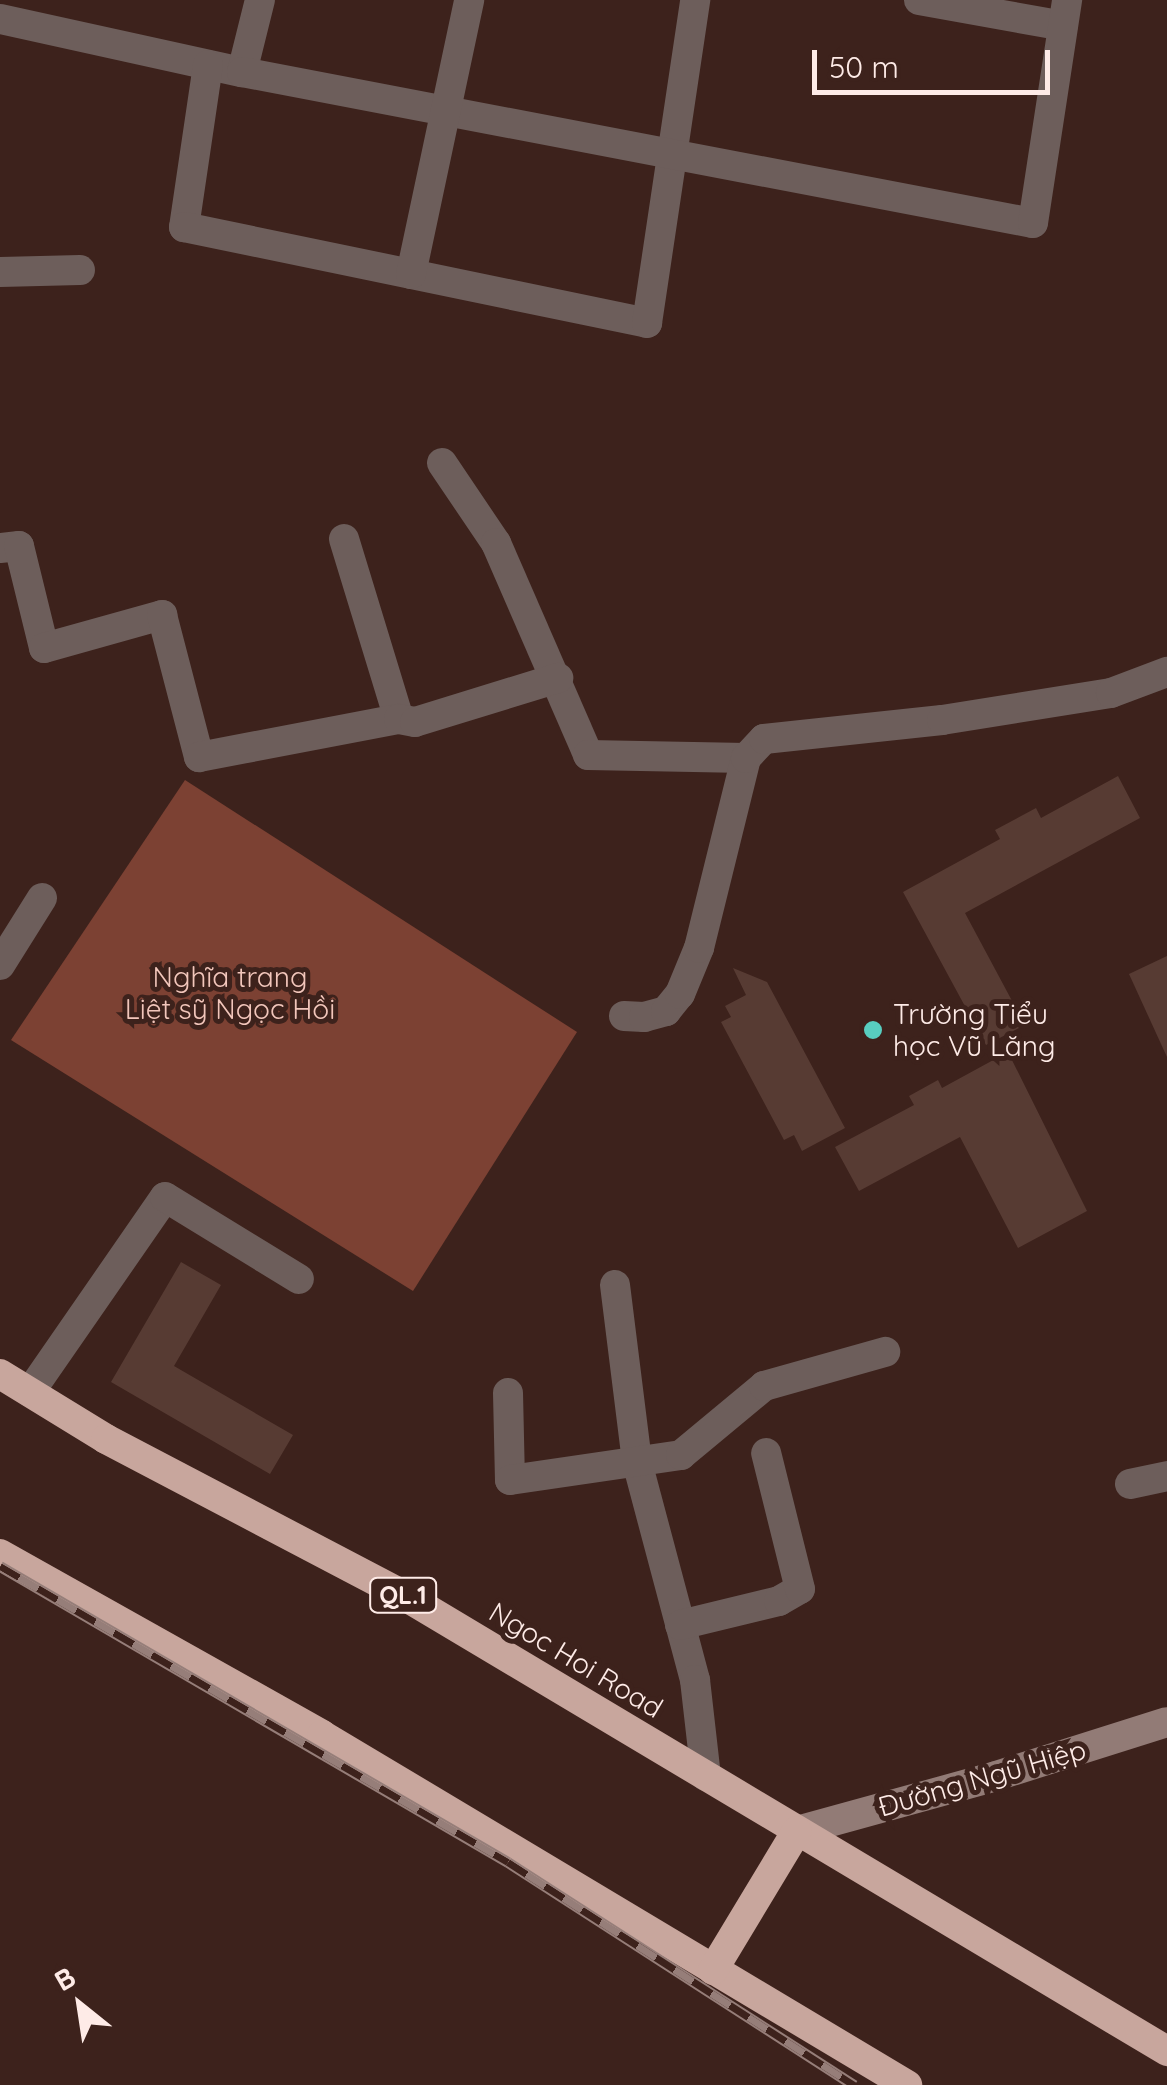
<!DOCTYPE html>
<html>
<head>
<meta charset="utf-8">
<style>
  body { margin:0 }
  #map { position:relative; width:1167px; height:2085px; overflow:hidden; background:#3d221c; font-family:Quicksand,sans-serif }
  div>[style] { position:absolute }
  .green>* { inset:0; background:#7c4133 }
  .building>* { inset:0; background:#573b33 }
  .street>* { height:30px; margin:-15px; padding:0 15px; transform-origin:15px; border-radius:15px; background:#6d5e5b }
  .secondary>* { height:30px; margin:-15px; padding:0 15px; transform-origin:15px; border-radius:15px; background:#927b76 }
  .highway>* { height:30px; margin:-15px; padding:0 15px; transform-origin:15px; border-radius:15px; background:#c8a69d }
  .rail>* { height:11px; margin-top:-5.5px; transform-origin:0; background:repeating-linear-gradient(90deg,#3d221c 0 22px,#967e79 0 44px); box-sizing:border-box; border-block:2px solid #967e79 }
  .dots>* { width:28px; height:28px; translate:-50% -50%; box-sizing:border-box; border:5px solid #3d221c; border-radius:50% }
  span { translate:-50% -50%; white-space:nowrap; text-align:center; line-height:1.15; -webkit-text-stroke:10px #3d221c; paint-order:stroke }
  .shield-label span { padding:2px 8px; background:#3d221c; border:2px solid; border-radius:8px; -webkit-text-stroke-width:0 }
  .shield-label { font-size:25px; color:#feebe7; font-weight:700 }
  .park-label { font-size:28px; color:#f2c6bb }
  .poi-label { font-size:28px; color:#feebe7 }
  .left { translate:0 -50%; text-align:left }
  .street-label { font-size:28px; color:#feebe7 }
  .north { position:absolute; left:30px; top:1955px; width:100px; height:100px; -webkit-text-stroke:8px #3d221c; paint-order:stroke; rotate:330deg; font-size:28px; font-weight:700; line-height:40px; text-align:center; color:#feebe7 }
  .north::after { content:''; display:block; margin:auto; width:35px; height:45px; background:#feebe7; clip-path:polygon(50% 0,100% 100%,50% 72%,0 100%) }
  .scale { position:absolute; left:812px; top:50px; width:238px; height:45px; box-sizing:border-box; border:5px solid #feebe7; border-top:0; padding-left:12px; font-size:30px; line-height:35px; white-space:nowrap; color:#feebe7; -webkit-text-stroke:8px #3d221c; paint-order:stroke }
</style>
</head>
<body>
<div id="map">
  <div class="green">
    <div style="clip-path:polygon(185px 780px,577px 1032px,413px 1291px,11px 1040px)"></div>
  </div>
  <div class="building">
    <div style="clip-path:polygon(1118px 776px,1140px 818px,965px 913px,1025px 1025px,986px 1045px,903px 892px,1000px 839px,995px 830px,1036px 808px,1041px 818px)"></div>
    <div style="clip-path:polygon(1167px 956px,1167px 1057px,1129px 974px)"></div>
    <div style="clip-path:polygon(733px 968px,767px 982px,845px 1128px,802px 1151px,794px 1135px,784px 1140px,721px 1022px,731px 1017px,725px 1006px,746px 995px)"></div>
    <div style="clip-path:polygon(1008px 1052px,1087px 1211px,1018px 1248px,960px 1137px,859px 1191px,835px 1147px,914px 1105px,909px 1096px,938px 1080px,942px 1088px)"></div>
    <div style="clip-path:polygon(181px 1262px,221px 1285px,174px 1366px,293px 1435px,270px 1474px,111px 1382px)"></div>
  </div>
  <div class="street">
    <div style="left:919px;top:0;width:146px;rotate:10.2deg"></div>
    <div style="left:0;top:19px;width:248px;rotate:12.4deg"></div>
    <div style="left:242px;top:72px;width:74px;rotate:-76deg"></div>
    <div style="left:208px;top:65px;width:164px;rotate:98.4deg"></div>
    <div style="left:184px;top:227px;width:473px;rotate:11.7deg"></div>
    <div style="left:647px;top:323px;width:327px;rotate:-81.5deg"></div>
    <div style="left:242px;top:72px;width:805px;rotate:10.81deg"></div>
    <div style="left:1033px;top:223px;width:226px;rotate:-81.3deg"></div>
    <div style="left:0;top:272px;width:80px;rotate:-1.4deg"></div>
    <div style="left:411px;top:274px;width:280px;rotate:-78deg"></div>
    <div style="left:442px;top:463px;width:97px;rotate:56deg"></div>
    <div style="left:496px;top:543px;width:231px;rotate:66.5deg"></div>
    <div style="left:588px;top:755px;width:158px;rotate:1.1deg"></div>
    <div style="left:344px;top:539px;width:188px;rotate:73deg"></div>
    <div style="left:0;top:548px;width:19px;rotate:-6deg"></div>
    <div style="left:19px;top:546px;width:105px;rotate:76.2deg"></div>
    <div style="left:44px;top:648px;width:123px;rotate:-15.6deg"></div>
    <div style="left:162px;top:615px;width:147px;rotate:75.4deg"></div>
    <div style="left:199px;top:757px;width:204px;rotate:-10.8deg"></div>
    <div style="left:399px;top:719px;width:16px;rotate:11deg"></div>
    <div style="left:415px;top:722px;width:150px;rotate:-17.1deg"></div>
    <div style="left:0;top:965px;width:79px;rotate:-57.9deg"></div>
    <div style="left:624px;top:1016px;width:20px;rotate:3deg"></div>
    <div style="left:644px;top:1017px;width:23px;rotate:-15deg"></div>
    <div style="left:666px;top:1011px;width:22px;rotate:-51deg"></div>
    <div style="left:680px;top:994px;width:50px;rotate:-67.6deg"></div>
    <div style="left:699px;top:948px;width:196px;rotate:-76.1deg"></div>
    <div style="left:746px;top:758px;width:26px;rotate:-47deg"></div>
    <div style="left:764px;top:739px;width:179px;rotate:-6.1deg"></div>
    <div style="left:942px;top:720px;width:171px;rotate:-9.1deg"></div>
    <div style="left:1111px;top:693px;width:60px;rotate:-20.6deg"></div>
    <div style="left:615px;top:1285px;width:178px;rotate:82.9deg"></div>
    <div style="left:637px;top:1462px;width:226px;rotate:75.1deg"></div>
    <div style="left:695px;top:1680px;width:97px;rotate:83.5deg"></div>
    <div style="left:30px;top:1392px;width:237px;rotate:-55.3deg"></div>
    <div style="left:165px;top:1197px;width:157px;rotate:31.5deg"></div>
    <div style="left:508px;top:1393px;width:87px;rotate:88.7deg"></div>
    <div style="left:510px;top:1480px;width:173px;rotate:-8.3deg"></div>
    <div style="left:681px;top:1455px;width:108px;rotate:-39.7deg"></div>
    <div style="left:764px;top:1386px;width:126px;rotate:-15.7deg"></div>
    <div style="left:1130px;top:1484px;width:38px;rotate:-12deg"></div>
    <div style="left:680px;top:1625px;width:102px;rotate:-13.6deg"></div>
    <div style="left:779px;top:1601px;width:24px;rotate:-30deg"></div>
    <div style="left:800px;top:1589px;width:140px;rotate:-104deg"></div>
  </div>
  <div class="secondary">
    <div style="left:797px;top:1831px;width:206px;rotate:-15.4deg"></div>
    <div style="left:996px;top:1776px;width:179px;rotate:-17.5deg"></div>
  </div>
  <div class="highway">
    <div style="left:0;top:1374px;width:124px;rotate:31.5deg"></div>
    <div style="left:106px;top:1439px;width:338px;rotate:27.7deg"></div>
    <div style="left:405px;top:1596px;width:888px;rotate:30.84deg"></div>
    <div style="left:0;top:1554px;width:369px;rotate:29.3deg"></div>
    <div style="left:322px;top:1735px;width:682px;rotate:30.89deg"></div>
    <div style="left:713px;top:1970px;width:162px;rotate:-58.9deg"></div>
  </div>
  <div class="rail">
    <div style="left:0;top:1566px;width:588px;rotate:30.23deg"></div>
    <div style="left:508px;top:1862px;width:412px;rotate:32.8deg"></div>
  </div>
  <div class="dots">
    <div style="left:873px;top:1030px;background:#58cec0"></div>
  </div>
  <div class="shield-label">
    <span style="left:403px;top:1595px">QL.1</span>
  </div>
  <div class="park-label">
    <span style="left:230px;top:993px">Nghĩa trang<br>Liệt sỹ Ngọc Hồi</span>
  </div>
  <div class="poi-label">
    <span class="left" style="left:893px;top:1030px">Trường Tiểu<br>học Vũ Lăng</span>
  </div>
  <div class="street-label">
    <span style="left:576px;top:1660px;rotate:31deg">Ngoc Hoi Road</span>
    <span style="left:982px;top:1778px;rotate:-16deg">Đường Ngũ Hiệp</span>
  </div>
  <div class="north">B</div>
  <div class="scale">50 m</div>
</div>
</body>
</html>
